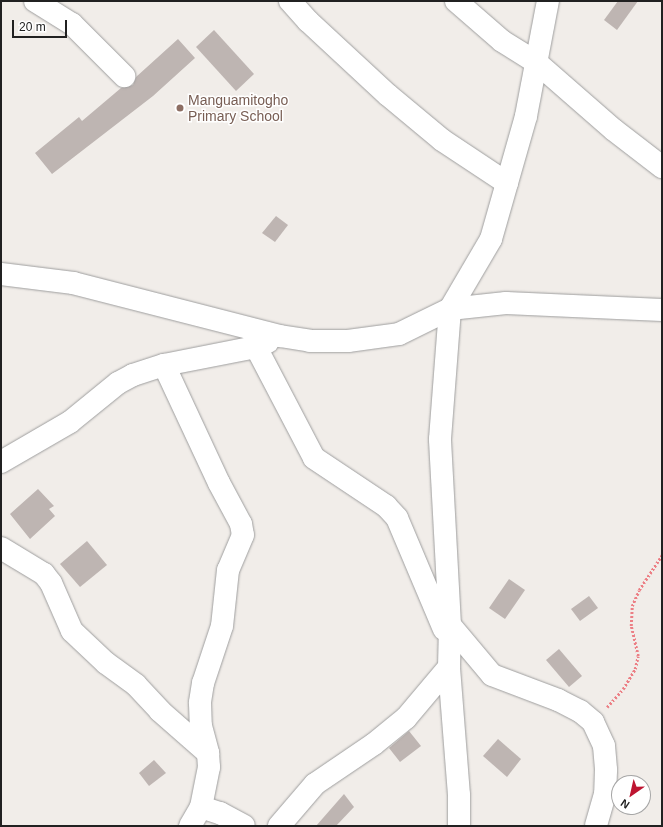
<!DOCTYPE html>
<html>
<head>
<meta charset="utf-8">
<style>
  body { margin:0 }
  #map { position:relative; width:663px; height:827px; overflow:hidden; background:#f1ede9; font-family:Arial,sans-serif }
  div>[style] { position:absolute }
  .building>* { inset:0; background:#beb5b2 }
  .path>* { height:2.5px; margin-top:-1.25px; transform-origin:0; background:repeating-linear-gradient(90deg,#ec7f85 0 2px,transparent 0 4px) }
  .roads { filter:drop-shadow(0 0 1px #9e9e9e) drop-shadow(0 0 1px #9e9e9e) }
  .minor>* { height:22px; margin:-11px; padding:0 11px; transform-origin:11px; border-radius:11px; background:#fff }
  .dots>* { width:11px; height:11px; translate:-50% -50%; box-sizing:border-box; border:2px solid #fff; border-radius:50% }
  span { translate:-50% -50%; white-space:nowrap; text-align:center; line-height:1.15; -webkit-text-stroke:3px #fff; paint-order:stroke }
  .education-label { font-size:14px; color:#785e54 }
  .left { translate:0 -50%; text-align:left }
  .frame { position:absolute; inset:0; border:2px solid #212121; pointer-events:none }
  .north { position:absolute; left:611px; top:775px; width:40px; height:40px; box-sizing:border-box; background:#fff; border:1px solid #a6a6a6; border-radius:50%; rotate:214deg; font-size:11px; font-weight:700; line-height:16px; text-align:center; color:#212121 }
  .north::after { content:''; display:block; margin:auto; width:14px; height:18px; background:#be1531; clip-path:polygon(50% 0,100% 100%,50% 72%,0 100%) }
  .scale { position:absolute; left:12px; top:20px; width:55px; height:18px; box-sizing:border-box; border:2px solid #212121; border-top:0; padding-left:5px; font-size:12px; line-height:14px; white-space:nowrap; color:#212121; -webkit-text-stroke:3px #fff; paint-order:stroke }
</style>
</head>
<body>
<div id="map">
  <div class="building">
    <div style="clip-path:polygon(618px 1px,638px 1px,617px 30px,604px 20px)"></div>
    <div style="clip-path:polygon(214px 30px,254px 74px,236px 91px,196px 47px)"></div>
    <div style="clip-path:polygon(178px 39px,195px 58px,153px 96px,52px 174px,35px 153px,79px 117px,82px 121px,121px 88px,133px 85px,136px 77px)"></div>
    <div style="clip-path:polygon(276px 216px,288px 225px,275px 242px,262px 233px)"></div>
    <div style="clip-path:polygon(38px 489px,54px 506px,49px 509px,55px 516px,30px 539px,10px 514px)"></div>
    <div style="clip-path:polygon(87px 541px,107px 565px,80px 587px,60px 564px)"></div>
    <div style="clip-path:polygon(509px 579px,525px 590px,505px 619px,489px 608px)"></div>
    <div style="clip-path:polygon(589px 596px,598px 608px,580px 621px,571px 609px)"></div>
    <div style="clip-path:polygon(559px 649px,582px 676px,569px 687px,546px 660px)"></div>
    <div style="clip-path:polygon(409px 731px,421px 746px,400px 762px,389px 748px)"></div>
    <div style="clip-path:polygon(498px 739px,521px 759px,507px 777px,483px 756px)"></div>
    <div style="clip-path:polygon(154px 760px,166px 773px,149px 786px,139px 773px)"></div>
    <div style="clip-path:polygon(344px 794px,354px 807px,336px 826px,316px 826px)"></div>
  </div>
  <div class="path">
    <div style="left:607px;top:707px;width:24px;rotate:-48deg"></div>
    <div style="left:623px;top:689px;width:23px;rotate:-59deg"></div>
    <div style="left:635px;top:669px;width:13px;rotate:-77deg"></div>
    <div style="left:638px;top:656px;width:31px;rotate:-103deg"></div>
    <div style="left:631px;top:626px;width:20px;rotate:-87deg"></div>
    <div style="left:632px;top:606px;width:17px;rotate:-66deg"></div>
    <div style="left:639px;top:590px;width:42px;rotate:-56.7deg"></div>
  </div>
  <div class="roads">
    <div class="minor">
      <div style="left:35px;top:1px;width:44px;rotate:31.9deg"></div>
      <div style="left:72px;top:24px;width:74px;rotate:45deg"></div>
      <div style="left:290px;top:1px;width:27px;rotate:48deg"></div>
      <div style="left:308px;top:21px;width:109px;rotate:42.8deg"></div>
      <div style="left:388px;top:95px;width:70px;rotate:39.8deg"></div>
      <div style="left:442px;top:140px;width:78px;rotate:33.5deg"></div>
      <div style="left:456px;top:1px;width:61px;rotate:41deg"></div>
      <div style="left:502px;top:41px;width:40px;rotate:32deg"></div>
      <div style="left:536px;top:62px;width:103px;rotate:41.1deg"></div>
      <div style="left:614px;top:130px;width:61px;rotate:37.6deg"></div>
      <div style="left:1px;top:274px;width:73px;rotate:7.1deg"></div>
      <div style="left:73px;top:283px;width:214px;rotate:14.4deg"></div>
      <div style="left:280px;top:336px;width:30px;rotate:9deg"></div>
      <div style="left:310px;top:341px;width:38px"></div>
      <div style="left:348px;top:341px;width:51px;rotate:-7.8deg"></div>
      <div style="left:399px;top:334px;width:57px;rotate:-26.1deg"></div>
      <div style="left:450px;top:309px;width:56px;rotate:-6.1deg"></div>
      <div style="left:506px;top:303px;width:156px;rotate:2.6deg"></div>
      <div style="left:256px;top:347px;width:125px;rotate:62.4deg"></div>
      <div style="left:314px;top:458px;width:87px;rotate:33.7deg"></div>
      <div style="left:386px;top:506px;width:16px;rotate:47deg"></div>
      <div style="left:397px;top:518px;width:121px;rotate:67.1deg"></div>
      <div style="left:164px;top:365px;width:130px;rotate:65deg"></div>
      <div style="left:219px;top:483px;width:47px;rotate:61.8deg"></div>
      <div style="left:241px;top:524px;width:11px;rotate:80deg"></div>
      <div style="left:243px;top:535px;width:38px;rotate:113deg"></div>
      <div style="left:228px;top:570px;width:56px;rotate:96.1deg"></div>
      <div style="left:222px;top:626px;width:60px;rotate:108.4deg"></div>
      <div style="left:203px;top:683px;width:20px;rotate:99deg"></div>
      <div style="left:200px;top:703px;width:23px;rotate:88deg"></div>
      <div style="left:201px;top:726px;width:28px;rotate:75deg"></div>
      <div style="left:208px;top:753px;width:14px;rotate:86deg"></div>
      <div style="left:209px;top:767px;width:41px;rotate:101.3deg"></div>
      <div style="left:201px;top:807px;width:22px;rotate:120deg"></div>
      <div style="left:1px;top:462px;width:80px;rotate:-30.1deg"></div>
      <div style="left:70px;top:422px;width:62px;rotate:-39.1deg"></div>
      <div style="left:118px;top:383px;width:17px;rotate:-28deg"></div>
      <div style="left:133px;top:375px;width:33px;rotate:-18deg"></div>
      <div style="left:164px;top:365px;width:94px;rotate:-11.1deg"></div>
      <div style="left:256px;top:347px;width:13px;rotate:-23deg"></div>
      <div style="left:1px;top:548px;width:50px;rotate:31.2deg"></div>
      <div style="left:44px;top:574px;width:11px;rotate:52deg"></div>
      <div style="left:51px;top:583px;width:52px;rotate:66.4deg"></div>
      <div style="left:72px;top:631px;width:47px;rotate:43.3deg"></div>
      <div style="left:106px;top:663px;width:37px;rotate:36deg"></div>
      <div style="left:136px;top:685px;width:35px;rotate:47deg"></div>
      <div style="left:160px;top:711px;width:64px;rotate:41.2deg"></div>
      <div style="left:450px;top:625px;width:65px;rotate:50deg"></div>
      <div style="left:492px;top:675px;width:71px;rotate:20.7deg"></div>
      <div style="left:558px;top:700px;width:25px;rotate:27deg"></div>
      <div style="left:580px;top:711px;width:17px;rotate:40deg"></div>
      <div style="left:593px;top:722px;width:26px;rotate:65deg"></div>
      <div style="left:604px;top:746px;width:24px;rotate:85deg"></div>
      <div style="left:606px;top:770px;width:24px;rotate:92deg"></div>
      <div style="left:605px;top:794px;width:33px;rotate:106deg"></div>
      <div style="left:201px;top:807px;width:20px;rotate:18deg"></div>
      <div style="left:220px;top:813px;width:27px;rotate:28deg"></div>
      <div style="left:279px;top:826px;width:55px;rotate:-49.4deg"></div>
      <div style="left:315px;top:784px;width:71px;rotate:-34.1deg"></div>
      <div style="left:374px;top:744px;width:41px;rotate:-39.1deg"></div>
      <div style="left:406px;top:718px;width:67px;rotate:-49.9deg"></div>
      <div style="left:459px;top:826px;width:31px;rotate:-90deg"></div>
      <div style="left:459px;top:795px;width:128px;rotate:-94.5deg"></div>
      <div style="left:449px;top:667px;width:42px;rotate:-88.6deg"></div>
      <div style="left:450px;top:625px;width:186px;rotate:-93.1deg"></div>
      <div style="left:440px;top:439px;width:130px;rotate:-85.6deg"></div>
      <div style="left:450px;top:309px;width:81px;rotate:-59.6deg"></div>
      <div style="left:491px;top:239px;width:128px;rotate:-74.1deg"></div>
      <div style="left:526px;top:116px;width:117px;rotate:-79.2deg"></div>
    </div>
  </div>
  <div class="dots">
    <div style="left:180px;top:108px;background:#8d6e63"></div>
  </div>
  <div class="education-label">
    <span class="left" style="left:188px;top:108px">Manguamitogho<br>Primary School</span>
  </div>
  <div class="frame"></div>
  <div class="north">N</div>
  <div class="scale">20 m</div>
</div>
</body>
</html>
